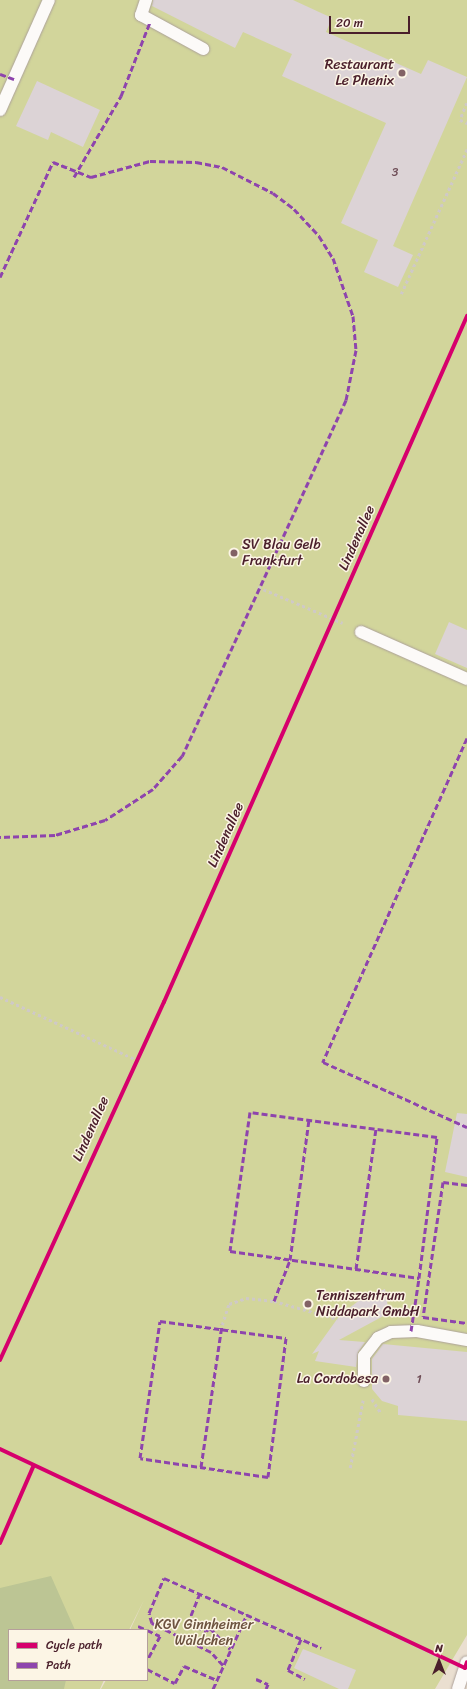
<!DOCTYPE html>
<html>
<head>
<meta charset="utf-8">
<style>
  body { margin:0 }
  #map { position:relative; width:467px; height:1689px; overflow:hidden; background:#eadfd0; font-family:Sriracha,sans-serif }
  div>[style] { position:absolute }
  .green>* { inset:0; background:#d2d59b }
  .forest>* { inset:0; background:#bcc594 }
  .building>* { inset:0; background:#dcd3d6 }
  .path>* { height:2.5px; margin-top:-1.25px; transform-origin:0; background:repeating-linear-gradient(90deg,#cfc9c7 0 3px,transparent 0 6px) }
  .roads { filter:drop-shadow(0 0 1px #aca19a) drop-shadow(0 0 1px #aca19a) }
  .service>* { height:12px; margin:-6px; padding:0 6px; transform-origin:6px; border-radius:6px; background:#fcfaf8 }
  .quiet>* { height:3px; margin-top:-1.5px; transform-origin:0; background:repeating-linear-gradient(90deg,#8e44ad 0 6px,transparent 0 9px) }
  .cycleway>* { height:4px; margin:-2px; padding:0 2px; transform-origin:2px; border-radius:2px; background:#d6006c }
  .dots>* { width:11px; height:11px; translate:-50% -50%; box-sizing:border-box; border:2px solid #fcf5e5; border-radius:50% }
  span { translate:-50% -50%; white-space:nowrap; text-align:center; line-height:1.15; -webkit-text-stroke:3px #fcf5e5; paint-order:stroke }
  .number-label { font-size:12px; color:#6e4c56 }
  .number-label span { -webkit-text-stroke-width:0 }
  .poi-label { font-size:14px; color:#4a1f2b }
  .right { translate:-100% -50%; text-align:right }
  .left { translate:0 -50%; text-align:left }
  .street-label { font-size:14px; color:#4a1f2b }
  .park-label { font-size:14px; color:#6d533f }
  .legend { position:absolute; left:8px; top:1629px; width:140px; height:52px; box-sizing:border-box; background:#fcf5e5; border:1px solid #b59f9b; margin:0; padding:5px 7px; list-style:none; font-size:12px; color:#4a1f2b }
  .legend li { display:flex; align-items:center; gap:8px; height:20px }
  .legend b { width:20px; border:1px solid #b59f9b }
  .north { position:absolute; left:419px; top:1641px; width:40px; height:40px; -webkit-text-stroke:3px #fcf5e5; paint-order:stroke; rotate:0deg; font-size:11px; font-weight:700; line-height:16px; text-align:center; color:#4a1f2b }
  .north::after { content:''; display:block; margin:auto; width:14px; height:18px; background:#4a1f2b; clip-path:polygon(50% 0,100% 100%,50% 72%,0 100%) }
  .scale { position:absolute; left:329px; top:16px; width:81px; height:18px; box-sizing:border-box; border:2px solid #4a1f2b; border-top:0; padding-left:5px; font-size:12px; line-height:14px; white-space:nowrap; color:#4a1f2b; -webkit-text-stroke:3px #fcf5e5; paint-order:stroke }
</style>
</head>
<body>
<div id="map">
  <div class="green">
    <div style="clip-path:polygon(0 0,467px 0,467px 1635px,435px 1689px,101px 1689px,106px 1680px,147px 1680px,147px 1630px,130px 1630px,144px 1600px,129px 1630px,9px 1630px,9px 1680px,104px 1680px,100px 1689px,0 1689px)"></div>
  </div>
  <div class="forest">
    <div style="clip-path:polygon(51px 1576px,75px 1630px,9px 1630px,9px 1680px,66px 1680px,64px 1689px,0 1689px,0 1588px)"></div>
  </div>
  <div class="building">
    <div style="clip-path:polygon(153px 0,293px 0,332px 18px,326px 32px,421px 74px,428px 60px,467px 77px,393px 246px,413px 255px,398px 287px,364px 272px,378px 240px,341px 223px,386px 123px,282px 76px,292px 54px,243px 32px,235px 48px,152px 6px)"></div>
    <div style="clip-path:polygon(37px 81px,100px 110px,83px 147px,51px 132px,48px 140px,16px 126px)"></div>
    <div style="clip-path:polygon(449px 622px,467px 630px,467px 668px,435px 654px)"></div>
    <div style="clip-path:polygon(457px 1113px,467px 1114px,467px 1177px,445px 1172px)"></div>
    <div style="clip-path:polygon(385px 1289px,389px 1313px,339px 1340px,365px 1342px,358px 1352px,356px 1367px,315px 1361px,319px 1351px,312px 1354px,340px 1315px,361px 1299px)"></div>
    <div style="clip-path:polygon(383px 1344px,467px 1352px,467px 1421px,398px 1415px,398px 1406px,382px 1401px,372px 1389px,372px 1359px)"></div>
    <div style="clip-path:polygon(303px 1649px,356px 1670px,348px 1689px,339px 1689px,294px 1668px)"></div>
  </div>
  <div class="path">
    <div style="left:467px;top:103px;width:18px;rotate:112deg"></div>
    <div style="left:460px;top:120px;width:8px;rotate:23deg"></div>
    <div style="left:401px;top:294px;width:159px;rotate:-65.5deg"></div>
    <div style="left:258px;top:587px;width:92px;rotate:23deg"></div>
    <div style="left:0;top:997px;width:149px;rotate:24.7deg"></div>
    <div style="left:222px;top:1325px;width:22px;rotate:-72deg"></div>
    <div style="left:229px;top:1304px;width:18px;rotate:-19deg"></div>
    <div style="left:246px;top:1298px;width:28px;rotate:6deg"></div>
    <div style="left:274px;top:1301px;width:66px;rotate:15.9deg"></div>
    <div style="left:0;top:1360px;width:394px;rotate:-65.4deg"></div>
    <div style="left:164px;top:1002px;width:750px;rotate:-66.17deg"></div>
    <div style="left:372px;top:1399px;width:17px;rotate:57deg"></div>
    <div style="left:0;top:1449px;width:493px;rotate:25.3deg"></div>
    <div style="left:350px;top:1468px;width:69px;rotate:-79.2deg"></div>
    <div style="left:0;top:1543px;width:83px;rotate:-66.5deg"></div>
  </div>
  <div class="roads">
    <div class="service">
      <div style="left:146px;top:0;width:16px;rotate:108deg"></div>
      <div style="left:141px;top:15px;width:71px;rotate:28.7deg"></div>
      <div style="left:0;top:110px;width:120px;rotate:-66deg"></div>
      <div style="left:361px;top:632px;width:116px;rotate:23.9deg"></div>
      <div style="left:364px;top:1381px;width:25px;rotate:-90deg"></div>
      <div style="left:364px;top:1356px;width:23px;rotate:-52deg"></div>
      <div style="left:378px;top:1338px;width:14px;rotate:-25deg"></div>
      <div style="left:391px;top:1332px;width:26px;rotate:-2deg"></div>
      <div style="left:417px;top:1331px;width:51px;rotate:10.2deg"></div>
      <div style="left:458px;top:1689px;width:28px;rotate:-72deg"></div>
    </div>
  </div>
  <div class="quiet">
    <div style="left:0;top:74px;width:15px;rotate:20deg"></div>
    <div style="left:74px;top:177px;width:94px;rotate:-59.9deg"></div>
    <div style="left:121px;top:96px;width:79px;rotate:-68.6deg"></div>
    <div style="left:0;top:277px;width:127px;rotate:-65.3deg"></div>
    <div style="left:53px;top:162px;width:41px;rotate:21.5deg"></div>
    <div style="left:91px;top:177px;width:61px;rotate:-15.2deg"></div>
    <div style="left:150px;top:161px;width:46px;rotate:1.2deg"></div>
    <div style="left:196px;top:162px;width:26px;rotate:11deg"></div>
    <div style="left:222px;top:167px;width:57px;rotate:27deg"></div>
    <div style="left:273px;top:193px;width:26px;rotate:37deg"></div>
    <div style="left:294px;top:209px;width:37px;rotate:47deg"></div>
    <div style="left:319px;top:236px;width:26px;rotate:58deg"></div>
    <div style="left:333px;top:258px;width:61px;rotate:71deg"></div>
    <div style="left:353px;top:316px;width:34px;rotate:85deg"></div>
    <div style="left:356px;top:350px;width:51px;rotate:101.3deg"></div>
    <div style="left:346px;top:400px;width:392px;rotate:114.7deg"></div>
    <div style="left:182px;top:756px;width:44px;rotate:131.3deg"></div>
    <div style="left:153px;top:789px;width:57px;rotate:147.1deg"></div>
    <div style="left:105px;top:820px;width:52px;rotate:163.3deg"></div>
    <div style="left:55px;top:835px;width:55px;rotate:177.9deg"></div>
    <div style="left:467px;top:738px;width:355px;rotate:114deg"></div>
    <div style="left:323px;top:1062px;width:158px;rotate:24.3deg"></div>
    <div style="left:467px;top:1185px;width:24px;rotate:-173deg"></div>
    <div style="left:443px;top:1182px;width:136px;rotate:98.4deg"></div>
    <div style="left:423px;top:1317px;width:44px;rotate:7.8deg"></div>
    <div style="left:356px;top:1269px;width:141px;rotate:-81.9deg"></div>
    <div style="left:274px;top:1301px;width:44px;rotate:-68.7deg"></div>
    <div style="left:290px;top:1260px;width:141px;rotate:-82.3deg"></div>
    <div style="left:160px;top:1321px;width:127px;rotate:7.7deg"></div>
    <div style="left:286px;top:1338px;width:140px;rotate:97.4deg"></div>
    <div style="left:268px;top:1477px;width:129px;rotate:-171.6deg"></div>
    <div style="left:140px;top:1458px;width:138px;rotate:-81.7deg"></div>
    <div style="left:411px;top:1331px;width:54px;rotate:-81.4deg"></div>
    <div style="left:419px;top:1278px;width:142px;rotate:-82.7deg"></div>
    <div style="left:437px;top:1137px;width:189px;rotate:-172.4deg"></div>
    <div style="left:250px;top:1112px;width:140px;rotate:98.2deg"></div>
    <div style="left:230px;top:1251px;width:191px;rotate:8.1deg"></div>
    <div style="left:201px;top:1467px;width:144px;rotate:-81.6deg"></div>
    <div style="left:200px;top:1593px;width:31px;rotate:112deg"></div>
    <div style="left:188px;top:1622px;width:20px;rotate:27deg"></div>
    <div style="left:206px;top:1631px;width:5px;rotate:-37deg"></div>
    <div style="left:210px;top:1628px;width:29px;rotate:46deg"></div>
    <div style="left:138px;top:1626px;width:10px;rotate:24deg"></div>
    <div style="left:147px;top:1630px;width:14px;rotate:25deg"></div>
    <div style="left:160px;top:1636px;width:27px;rotate:118deg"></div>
    <div style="left:301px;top:1639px;width:34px;rotate:113deg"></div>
    <div style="left:288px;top:1670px;width:19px;rotate:28deg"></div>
    <div style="left:223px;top:1665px;width:18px;rotate:-133deg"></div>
    <div style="left:211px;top:1652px;width:66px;rotate:-153.8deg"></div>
    <div style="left:152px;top:1623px;width:10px;rotate:-107deg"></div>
    <div style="left:149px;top:1613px;width:38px;rotate:-67deg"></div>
    <div style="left:164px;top:1578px;width:172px;rotate:24deg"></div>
    <div style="left:147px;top:1669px;width:31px;rotate:27deg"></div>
    <div style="left:175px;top:1683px;width:19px;rotate:-62deg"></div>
    <div style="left:184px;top:1666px;width:36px;rotate:23deg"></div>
    <div style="left:256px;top:1679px;width:13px;rotate:23deg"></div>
    <div style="left:268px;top:1684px;width:5px;rotate:112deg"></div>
    <div style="left:213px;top:1689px;width:82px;rotate:-65.6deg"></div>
  </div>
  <div class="cycleway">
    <div style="left:0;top:1360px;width:394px;rotate:-65.4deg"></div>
    <div style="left:164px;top:1002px;width:750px;rotate:-66.17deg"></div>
    <div style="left:0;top:1449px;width:514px;rotate:25.22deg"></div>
    <div style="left:465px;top:1668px;width:6px;rotate:-72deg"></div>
    <div style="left:0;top:1543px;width:83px;rotate:-66.5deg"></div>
  </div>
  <div class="dots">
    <div style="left:402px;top:73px;background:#826265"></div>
    <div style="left:234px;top:553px;background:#826265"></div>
    <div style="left:308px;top:1304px;background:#826265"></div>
    <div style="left:386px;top:1379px;background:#826265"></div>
  </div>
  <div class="number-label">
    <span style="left:395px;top:173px">3</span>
    <span style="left:419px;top:1380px">1</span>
  </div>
  <div class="poi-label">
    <span class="right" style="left:394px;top:73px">Restaurant<br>Le Phenix</span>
    <span class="left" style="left:242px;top:553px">SV Blau Gelb<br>Frankfurt</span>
    <span class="left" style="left:316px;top:1304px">Tenniszentrum<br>Niddapark GmbH</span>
    <span class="right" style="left:378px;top:1379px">La Cordobesa</span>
  </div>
  <div class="street-label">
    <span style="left:357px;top:538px;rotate:-66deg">Lindenallee</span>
    <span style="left:226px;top:835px;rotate:-66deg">Lindenallee</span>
    <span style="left:91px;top:1129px;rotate:-66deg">Lindenallee</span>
  </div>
  <div class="park-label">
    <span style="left:204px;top:1633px">KGV Ginnheimer<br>Wäldchen</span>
  </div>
  <ul class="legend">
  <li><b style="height:5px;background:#d6006c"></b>Cycle path</li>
  <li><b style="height:5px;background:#8e44ad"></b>Path</li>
  </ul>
  <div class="north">N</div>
  <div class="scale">20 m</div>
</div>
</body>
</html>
